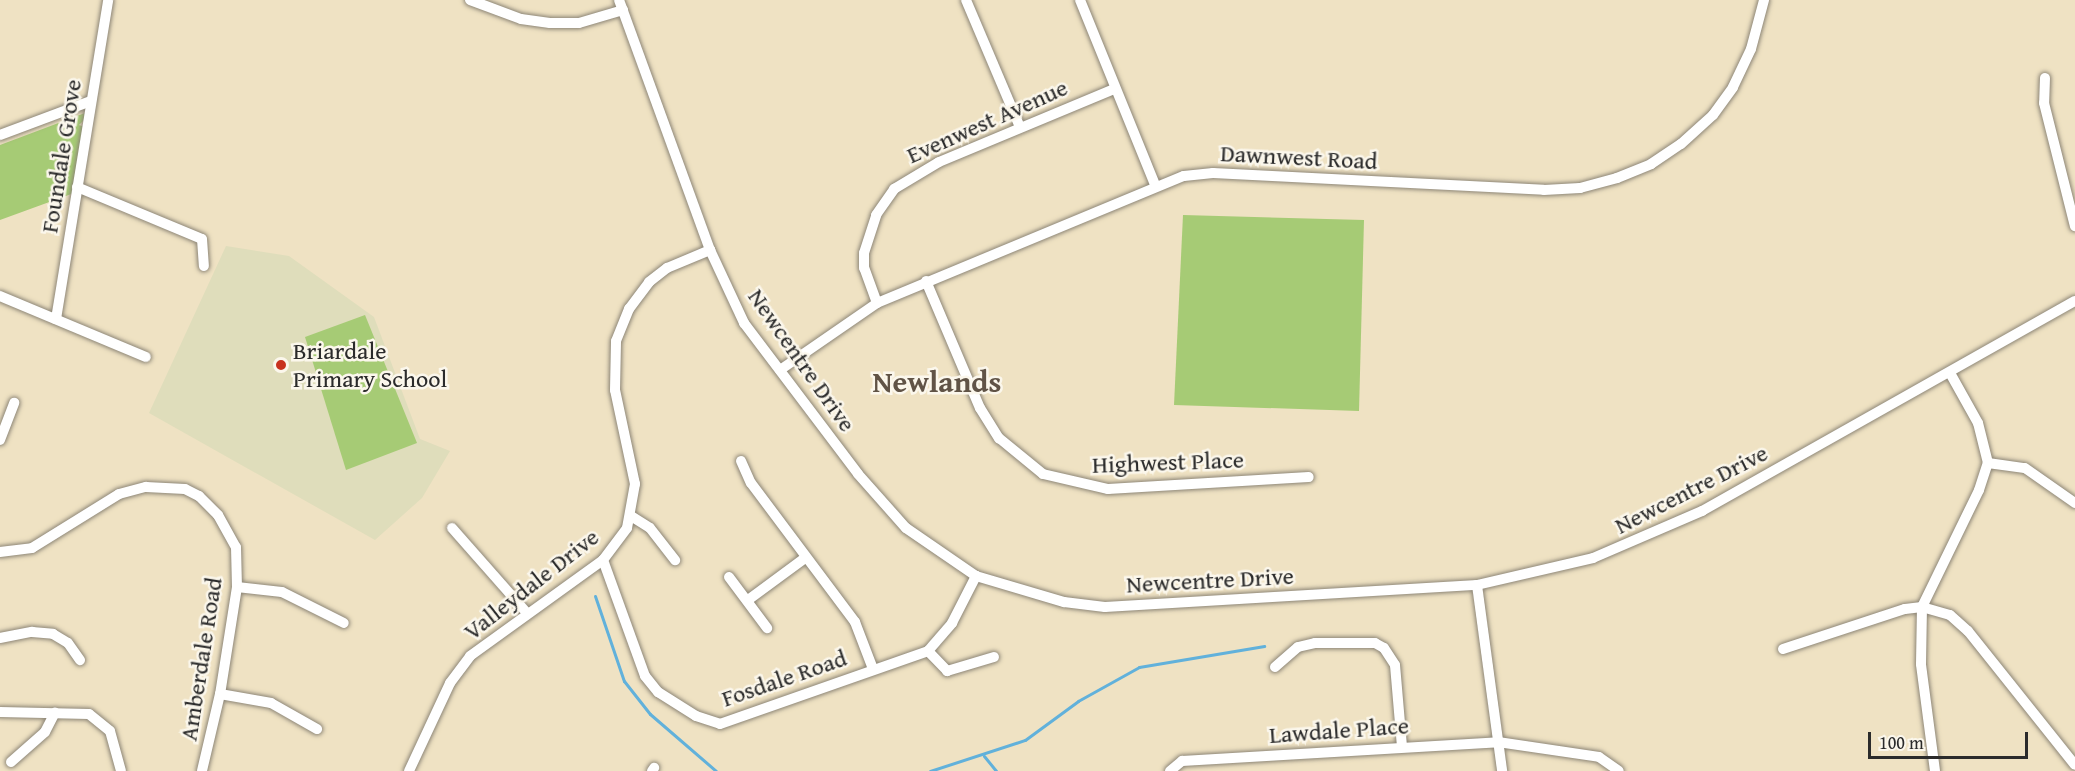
<!DOCTYPE html>
<html>
<head>
<meta charset="utf-8">
<style>
  body { margin:0 }
  #map { position:relative; width:2075px; height:771px; overflow:hidden; background:#efe2c3; font-family:"Gentium Book Plus",serif }
  div>[style] { position:absolute }
  .built>* { inset:0; background:#dfddbb }
  .green>* { inset:0; background:#a6cb75 }
  .stream>* { height:3px; margin:-1.5px; padding:0 1.5px; transform-origin:1.5px; border-radius:1.5px; background:#61b1db }
  .roads { filter:drop-shadow(0 0 2px #8d8677) drop-shadow(0 0 2px #8d8677) }
  .minor>* { height:10px; margin:-5px; padding:0 5px; transform-origin:5px; border-radius:5px; background:#fff }
  .dots>* { width:16px; height:16px; translate:-50% -50%; box-sizing:border-box; border:3px solid #fbf7ec; border-radius:50% }
  span { translate:-50% -50%; white-space:nowrap; text-align:center; line-height:1.15; -webkit-text-stroke:5px #fbf7ec; paint-order:stroke }
  .street-label { font-size:24px; color:#2b2b2b }
  .poi-label { font-size:24px; color:#2b2b2b }
  .left { translate:0 -50%; text-align:left }
  .district-label { font-size:30px; color:#605346; font-weight:700 }
  .scale { position:absolute; left:1868px; top:732px; width:160px; height:27px; box-sizing:border-box; border:3px solid #2b2b2b; border-top:0; padding-left:8px; font-size:18px; line-height:21px; white-space:nowrap; color:#2b2b2b; -webkit-text-stroke:4px #fbf7ec; paint-order:stroke }
</style>
</head>
<body>
<div id="map">
  <div class="built">
    <div style="clip-path:polygon(226px 246px,289px 256px,374px 317px,420px 439px,450px 451px,422px 498px,375px 540px,149px 413px)"></div>
  </div>
  <div class="green">
    <div style="clip-path:polygon(85px 113px,85px 119px,79px 125px,87px 128px,74px 193px,0 220px,0 145px)"></div>
    <div style="clip-path:polygon(1183px 215px,1364px 220px,1359px 411px,1174px 405px)"></div>
    <div style="clip-path:polygon(365px 315px,417px 443px,346px 470px,305px 337px)"></div>
  </div>
  <div class="stream">
    <div style="left:595px;top:596px;width:90px;rotate:71.2deg"></div>
    <div style="left:624px;top:681px;width:42px;rotate:51.8deg"></div>
    <div style="left:650px;top:714px;width:87px;rotate:40.8deg"></div>
    <div style="left:984px;top:756px;width:19px;rotate:51deg"></div>
    <div style="left:930px;top:771px;width:100px;rotate:-18.1deg"></div>
    <div style="left:1025px;top:740px;width:66px;rotate:-36.3deg"></div>
    <div style="left:1078px;top:701px;width:70px;rotate:-29.1deg"></div>
    <div style="left:1139px;top:667px;width:127px;rotate:-9.5deg"></div>
  </div>
  <div class="roads">
    <div class="minor">
      <div style="left:470px;top:0;width:54px;rotate:20.4deg"></div>
      <div style="left:521px;top:19px;width:29px;rotate:8deg"></div>
      <div style="left:550px;top:23px;width:29px"></div>
      <div style="left:579px;top:23px;width:46px;rotate:-16.5deg"></div>
      <div style="left:619px;top:0;width:266px;rotate:70deg"></div>
      <div style="left:710px;top:250px;width:81px;rotate:65deg"></div>
      <div style="left:744px;top:323px;width:189px;rotate:52.9deg"></div>
      <div style="left:858px;top:474px;width:72px;rotate:48.4deg"></div>
      <div style="left:906px;top:528px;width:85px;rotate:34.4deg"></div>
      <div style="left:976px;top:576px;width:92px;rotate:16.5deg"></div>
      <div style="left:1064px;top:602px;width:41px;rotate:7deg"></div>
      <div style="left:1105px;top:607px;width:373px;rotate:-3.4deg"></div>
      <div style="left:1477px;top:585px;width:119px;rotate:-13.1deg"></div>
      <div style="left:1593px;top:558px;width:119px;rotate:-23.3deg"></div>
      <div style="left:1702px;top:511px;width:428px;rotate:-29.4deg"></div>
      <div style="left:966px;top:0;width:138px;rotate:67deg"></div>
      <div style="left:1080px;top:0;width:200px;rotate:67.9deg"></div>
      <div style="left:2045px;top:78px;width:25px;rotate:92deg"></div>
      <div style="left:2044px;top:103px;width:127px;rotate:75.9deg"></div>
      <div style="left:0;top:135px;width:97px;rotate:-20.5deg"></div>
      <div style="left:77px;top:187px;width:135px;rotate:22.6deg"></div>
      <div style="left:202px;top:239px;width:27px;rotate:86deg"></div>
      <div style="left:926px;top:281px;width:138px;rotate:67deg"></div>
      <div style="left:980px;top:408px;width:36px;rotate:58deg"></div>
      <div style="left:999px;top:438px;width:57px;rotate:39.3deg"></div>
      <div style="left:1043px;top:474px;width:67px;rotate:13deg"></div>
      <div style="left:1108px;top:489px;width:201px;rotate:-3.4deg"></div>
      <div style="left:0;top:296px;width:158px;rotate:22.7deg"></div>
      <div style="left:877px;top:303px;width:37px;rotate:-110deg"></div>
      <div style="left:864px;top:268px;width:15px;rotate:-90deg"></div>
      <div style="left:864px;top:253px;width:40px;rotate:-72deg"></div>
      <div style="left:876px;top:215px;width:32px;rotate:-55deg"></div>
      <div style="left:894px;top:189px;width:52px;rotate:-31deg"></div>
      <div style="left:939px;top:162px;width:190px;rotate:-22.6deg"></div>
      <div style="left:56px;top:319px;width:323px;rotate:-80.7deg"></div>
      <div style="left:780px;top:370px;width:118px;rotate:-34.6deg"></div>
      <div style="left:877px;top:303px;width:332px;rotate:-22.5deg"></div>
      <div style="left:1184px;top:176px;width:29px;rotate:-6deg"></div>
      <div style="left:1213px;top:173px;width:331px;rotate:2.9deg"></div>
      <div style="left:1544px;top:190px;width:36px;rotate:-3deg"></div>
      <div style="left:1580px;top:188px;width:38px;rotate:-15deg"></div>
      <div style="left:1617px;top:178px;width:37px;rotate:-22deg"></div>
      <div style="left:1651px;top:164px;width:36px;rotate:-34deg"></div>
      <div style="left:1681px;top:144px;width:43px;rotate:-42.2deg"></div>
      <div style="left:1713px;top:115px;width:34px;rotate:-54deg"></div>
      <div style="left:1733px;top:87px;width:42px;rotate:-64.7deg"></div>
      <div style="left:1751px;top:49px;width:51px;rotate:-75.1deg"></div>
      <div style="left:0;top:440px;width:40px;rotate:-69deg"></div>
      <div style="left:741px;top:461px;width:24px;rotate:66deg"></div>
      <div style="left:751px;top:483px;width:174px;rotate:53.2deg"></div>
      <div style="left:855px;top:622px;width:50px;rotate:69deg"></div>
      <div style="left:1988px;top:463px;width:37px;rotate:8deg"></div>
      <div style="left:2025px;top:468px;width:61px;rotate:35deg"></div>
      <div style="left:631px;top:516px;width:22px;rotate:32deg"></div>
      <div style="left:650px;top:528px;width:41px;rotate:52deg"></div>
      <div style="left:452px;top:528px;width:113px;rotate:48.6deg"></div>
      <div style="left:0;top:552px;width:32px;rotate:-7deg"></div>
      <div style="left:32px;top:548px;width:102px;rotate:-31.8deg"></div>
      <div style="left:119px;top:494px;width:28px;rotate:-15deg"></div>
      <div style="left:146px;top:487px;width:39px;rotate:3deg"></div>
      <div style="left:185px;top:489px;width:16px;rotate:27deg"></div>
      <div style="left:199px;top:496px;width:27px;rotate:45deg"></div>
      <div style="left:218px;top:515px;width:37px;rotate:61deg"></div>
      <div style="left:236px;top:547px;width:40px;rotate:88.6deg"></div>
      <div style="left:237px;top:587px;width:108px;rotate:99deg"></div>
      <div style="left:220px;top:694px;width:79px;rotate:103.2deg"></div>
      <div style="left:603px;top:560px;width:123px;rotate:70.1deg"></div>
      <div style="left:645px;top:676px;width:21px;rotate:51deg"></div>
      <div style="left:658px;top:692px;width:45px;rotate:32.3deg"></div>
      <div style="left:696px;top:716px;width:25px;rotate:18deg"></div>
      <div style="left:720px;top:724px;width:220px;rotate:-19.3deg"></div>
      <div style="left:928px;top:651px;width:37px;rotate:-49deg"></div>
      <div style="left:952px;top:623px;width:53px;rotate:-62.9deg"></div>
      <div style="left:729px;top:577px;width:64px;rotate:53.3deg"></div>
      <div style="left:1477px;top:585px;width:188px;rotate:82.3deg"></div>
      <div style="left:237px;top:587px;width:45px;rotate:6.3deg"></div>
      <div style="left:282px;top:592px;width:69px;rotate:26.6deg"></div>
      <div style="left:748px;top:600px;width:71px;rotate:-36.4deg"></div>
      <div style="left:0;top:638px;width:33px;rotate:-11deg"></div>
      <div style="left:32px;top:632px;width:21px;rotate:5deg"></div>
      <div style="left:53px;top:634px;width:17px;rotate:31deg"></div>
      <div style="left:68px;top:643px;width:21px;rotate:55deg"></div>
      <div style="left:1783px;top:649px;width:128px;rotate:-18.2deg"></div>
      <div style="left:1905px;top:609px;width:17px;rotate:-7deg"></div>
      <div style="left:1922px;top:607px;width:29px;rotate:16deg"></div>
      <div style="left:1950px;top:615px;width:24px;rotate:42deg"></div>
      <div style="left:1968px;top:631px;width:171px;rotate:51.4deg"></div>
      <div style="left:928px;top:651px;width:28px;rotate:46deg"></div>
      <div style="left:947px;top:671px;width:49px;rotate:-16.6deg"></div>
      <div style="left:1275px;top:667px;width:30px;rotate:-41deg"></div>
      <div style="left:1298px;top:647px;width:17px;rotate:-13deg"></div>
      <div style="left:1315px;top:643px;width:60px"></div>
      <div style="left:1375px;top:643px;width:10px;rotate:29deg"></div>
      <div style="left:1384px;top:648px;width:20px;rotate:57deg"></div>
      <div style="left:1395px;top:665px;width:82px;rotate:85.1deg"></div>
      <div style="left:220px;top:694px;width:52px;rotate:10deg"></div>
      <div style="left:271px;top:703px;width:53px;rotate:29.5deg"></div>
      <div style="left:0;top:712px;width:89px;rotate:1.3deg"></div>
      <div style="left:89px;top:714px;width:27px;rotate:39deg"></div>
      <div style="left:110px;top:731px;width:41px;rotate:74.6deg"></div>
      <div style="left:11px;top:762px;width:45px;rotate:-41.4deg"></div>
      <div style="left:45px;top:732px;width:22px;rotate:-63deg"></div>
      <div style="left:409px;top:771px;width:97px;rotate:-65deg"></div>
      <div style="left:450px;top:683px;width:34px;rotate:-53deg"></div>
      <div style="left:470px;top:656px;width:164px;rotate:-35.8deg"></div>
      <div style="left:603px;top:560px;width:40px;rotate:-53deg"></div>
      <div style="left:627px;top:528px;width:45px;rotate:-79.7deg"></div>
      <div style="left:635px;top:484px;width:96px;rotate:-102deg"></div>
      <div style="left:615px;top:390px;width:49px;rotate:-88.8deg"></div>
      <div style="left:616px;top:341px;width:35px;rotate:-68deg"></div>
      <div style="left:629px;top:309px;width:34px;rotate:-53deg"></div>
      <div style="left:649px;top:282px;width:23px;rotate:-38deg"></div>
      <div style="left:667px;top:268px;width:47px;rotate:-22.7deg"></div>
      <div style="left:652px;top:771px;width:4px;rotate:-56deg"></div>
      <div style="left:1170px;top:771px;width:16px;rotate:-40deg"></div>
      <div style="left:1182px;top:761px;width:317px;rotate:-3.4deg"></div>
      <div style="left:1498px;top:742px;width:102px;rotate:8.4deg"></div>
      <div style="left:1599px;top:757px;width:24px;rotate:35deg"></div>
      <div style="left:1935px;top:771px;width:108px;rotate:-97.5deg"></div>
      <div style="left:1921px;top:664px;width:57px;rotate:-89deg"></div>
      <div style="left:1922px;top:607px;width:130px;rotate:-64deg"></div>
      <div style="left:1979px;top:490px;width:28px;rotate:-72deg"></div>
      <div style="left:1988px;top:463px;width:41px;rotate:-104deg"></div>
      <div style="left:1978px;top:423px;width:57px;rotate:-119.2deg"></div>
    </div>
  </div>
  <div class="dots">
    <div style="left:281px;top:365px;background:#c8321e"></div>
  </div>
  <div class="street-label">
    <span style="left:987px;top:121px;rotate:-24deg">Evenwest Avenue</span>
    <span style="left:61px;top:156px;rotate:-81deg">Foundale Grove</span>
    <span style="left:1299px;top:157px;rotate:3deg">Dawnwest Road</span>
    <span style="left:802px;top:360px;rotate:55deg">Newcentre Drive</span>
    <span style="left:1168px;top:462px;rotate:-2deg">Highwest Place</span>
    <span style="left:1691px;top:489px;rotate:-27deg">Newcentre Drive</span>
    <span style="left:1210px;top:580px;rotate:-3deg">Newcentre Drive</span>
    <span style="left:531px;top:584px;rotate:-38deg">Valleydale Drive</span>
    <span style="left:201px;top:659px;rotate:-81deg">Amberdale Road</span>
    <span style="left:784px;top:678px;rotate:-19deg">Fosdale Road</span>
    <span style="left:1339px;top:730px;rotate:-4deg">Lawdale Place</span>
  </div>
  <div class="poi-label">
    <span class="left" style="left:293px;top:365px">Briardale<br>Primary School</span>
  </div>
  <div class="district-label">
    <span style="left:937px;top:381px">Newlands</span>
  </div>
  <div class="scale">100 m</div>
</div>
</body>
</html>
